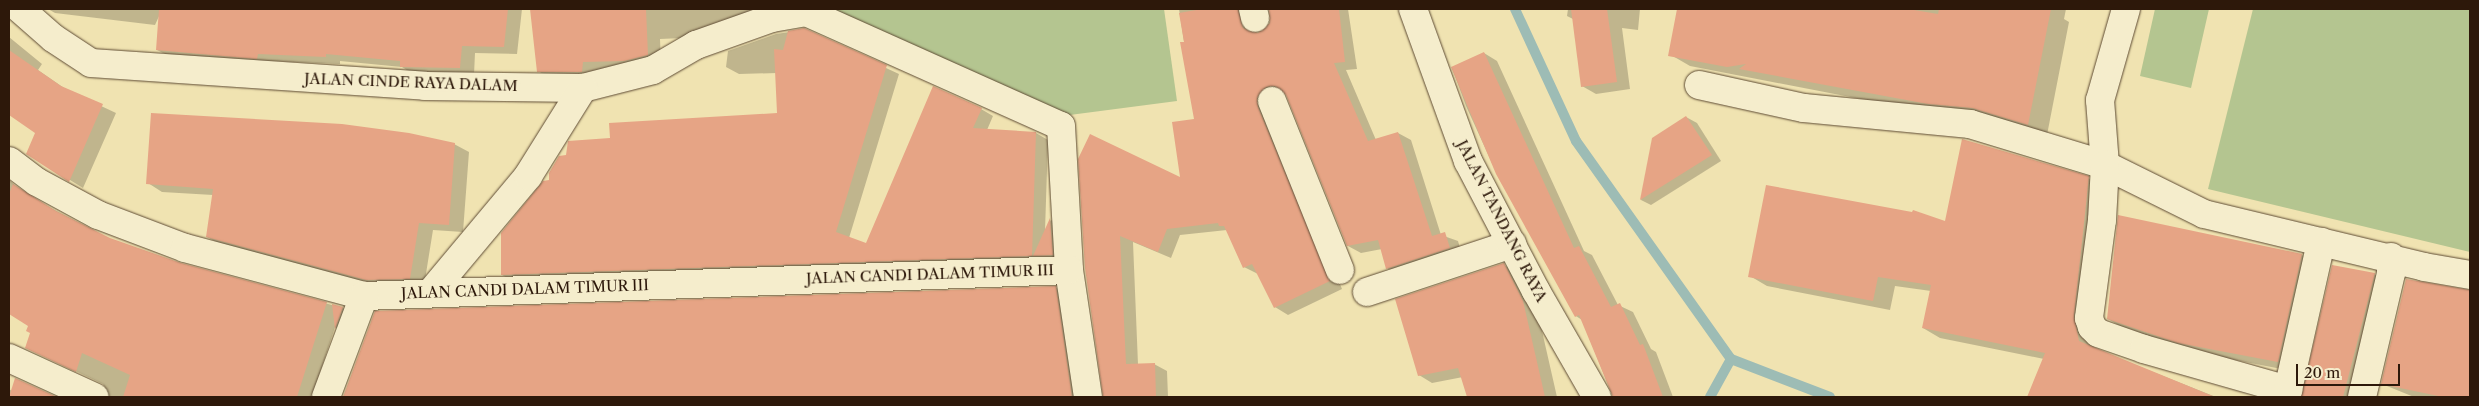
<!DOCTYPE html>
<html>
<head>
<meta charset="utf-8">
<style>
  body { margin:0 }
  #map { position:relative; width:2479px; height:406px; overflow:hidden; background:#f0e3b1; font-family:"Libre Caslon Text",serif }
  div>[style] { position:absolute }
  .green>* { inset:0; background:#b4c590 }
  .shadow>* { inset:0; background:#0003 }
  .stream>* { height:10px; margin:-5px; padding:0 5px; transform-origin:5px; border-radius:5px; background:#9dbcb5 }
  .building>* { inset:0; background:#e6a485 }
  .roads { filter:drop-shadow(0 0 1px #5e4b34) drop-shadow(0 0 1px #5e4b34) }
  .minor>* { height:28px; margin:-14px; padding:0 14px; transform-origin:14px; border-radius:14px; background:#f5edcc }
  .tertiary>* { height:28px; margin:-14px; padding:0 14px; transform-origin:14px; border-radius:14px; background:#f5edcc }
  span { translate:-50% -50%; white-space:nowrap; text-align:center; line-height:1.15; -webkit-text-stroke:4.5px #f5edcc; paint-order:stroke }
  .street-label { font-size:15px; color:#2d180a }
  .frame { position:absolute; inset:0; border:10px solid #2d180a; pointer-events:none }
  .scale { position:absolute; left:2296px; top:364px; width:104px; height:22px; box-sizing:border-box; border:2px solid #2d180a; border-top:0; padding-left:6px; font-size:15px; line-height:18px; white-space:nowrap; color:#2d180a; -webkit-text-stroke:4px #f5edcc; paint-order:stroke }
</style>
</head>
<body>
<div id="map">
  <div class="green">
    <div style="clip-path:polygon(827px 9px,1164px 9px,1177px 101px,1062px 116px)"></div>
    <div style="clip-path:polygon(2155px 9px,2209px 9px,2191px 88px,2140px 76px)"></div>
    <div style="clip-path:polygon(2253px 9px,2470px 9px,2470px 252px,2208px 189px)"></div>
  </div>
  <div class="shadow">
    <div style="clip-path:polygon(48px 9px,522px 9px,517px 54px,475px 53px,474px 75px,415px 75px,402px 67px,340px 61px,340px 64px,271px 61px,271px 66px,171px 57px,157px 50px,160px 14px,155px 25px,55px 13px)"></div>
    <div style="clip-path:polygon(531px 9px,790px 9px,706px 37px,660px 39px,661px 63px,638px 68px,596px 70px,595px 79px,552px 79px,538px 71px)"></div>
    <div style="clip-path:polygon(1179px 9px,1254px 9px,1250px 20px,1255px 33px,1266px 31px,1272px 15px,1269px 9px,1348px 9px,1357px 69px,1346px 70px,1376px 140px,1398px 133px,1411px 140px,1441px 235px,1458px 241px,1462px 255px,1400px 276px,1387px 268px,1382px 249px,1361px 253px,1348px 246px,1287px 94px,1280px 93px,1270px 115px,1342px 289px,1288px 315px,1275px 307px,1258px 274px,1244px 267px,1227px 230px,1180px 235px,1171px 258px,1133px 242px,1138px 364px,1154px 364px,1167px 371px,1168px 397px,1104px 397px,1080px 159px,1182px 179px,1196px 120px)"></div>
    <div style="clip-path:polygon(1568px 9px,1640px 9px,1638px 30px,1622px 28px,1630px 89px,1596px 94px,1582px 86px,1573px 19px,1567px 16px)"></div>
    <div style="clip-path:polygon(1679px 9px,2066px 9px,2064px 19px,2069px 22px,2047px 135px,1690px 66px,1671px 55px)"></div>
    <div style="clip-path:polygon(804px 30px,899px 74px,849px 238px,866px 244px,981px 109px,993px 116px,987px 130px,1036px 133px,1048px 140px,1045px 231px,1051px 220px,1064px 227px,1066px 262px,515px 282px,502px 275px,567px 157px,612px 139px,778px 114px,777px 73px,739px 74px,726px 67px,728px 51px,776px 34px)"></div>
    <div style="clip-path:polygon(9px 37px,42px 64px,38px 70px,67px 90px,116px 113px,83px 188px,70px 180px,37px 133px,9px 113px)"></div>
    <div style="clip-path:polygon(1484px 53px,1497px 61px,1584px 251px,1592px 255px,1618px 305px,1633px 312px,1651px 349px,1656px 352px,1673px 397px,1678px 397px,1613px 397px,1582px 320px,1576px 316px,1497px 174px,1466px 106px,1452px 68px)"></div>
    <div style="clip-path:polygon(1686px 117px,1697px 123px,1721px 161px,1651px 205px,1641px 200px,1653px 139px)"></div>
    <div style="clip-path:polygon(454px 144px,469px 152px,463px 232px,433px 230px,424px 286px,381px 288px,222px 245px,207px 237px,213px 195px,162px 192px,148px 183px)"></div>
    <div style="clip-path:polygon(2088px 178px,2105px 187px,2090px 326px,2095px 349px,2216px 397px,2028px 397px,2044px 359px,1940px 338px,1923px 328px,1931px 291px,1895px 286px,1890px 310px,1767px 286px,1750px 276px,1946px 223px)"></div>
    <div style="clip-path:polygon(9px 180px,24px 194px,110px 239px,180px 264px,343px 308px,356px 316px,349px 336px,335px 327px,312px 397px,110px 397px,103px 384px,27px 348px,31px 333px,30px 325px,9px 312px)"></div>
    <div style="clip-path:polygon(2119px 217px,2302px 255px,2321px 266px,2297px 372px,2199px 353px,2127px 330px,2108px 319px)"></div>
    <div style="clip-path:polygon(1504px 265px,1517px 273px,1537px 309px,1557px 397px,1468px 397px,1463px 377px,1432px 383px,1419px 375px)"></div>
    <div style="clip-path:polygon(2374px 274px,2388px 282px,2359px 397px,2301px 397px)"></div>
    <div style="clip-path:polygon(2407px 280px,2470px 293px,2470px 397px,2414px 397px,2382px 384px)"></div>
    <div style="clip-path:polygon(1055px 287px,1068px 295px,1084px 397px,344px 397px,376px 312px)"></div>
    <div style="clip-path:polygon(16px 380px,54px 397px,9px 397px,9px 389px,12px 391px)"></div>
  </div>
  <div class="stream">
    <div style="left:1515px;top:9px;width:145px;rotate:65.2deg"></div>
    <div style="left:1576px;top:141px;width:267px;rotate:54.6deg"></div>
    <div style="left:1731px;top:359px;width:106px;rotate:21deg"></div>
    <div style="left:1710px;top:397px;width:43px;rotate:-61.1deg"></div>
  </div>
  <div class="building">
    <div style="clip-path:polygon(159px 9px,508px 9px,504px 47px,462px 46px,460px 68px,400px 67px,400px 61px,326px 54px,326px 57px,258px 54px,257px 59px,156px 50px)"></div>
    <div style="clip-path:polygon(530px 9px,646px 9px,648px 55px,624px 61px,583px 62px,582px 72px,537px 72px)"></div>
    <div style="clip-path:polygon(1202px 9px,1238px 9px,1243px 28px,1258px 33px,1270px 23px,1269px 9px,1339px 9px,1345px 62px,1334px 63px,1368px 141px,1398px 132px,1432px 236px,1445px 232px,1450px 248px,1386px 269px,1378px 240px,1347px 246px,1286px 95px,1275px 86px,1266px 87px,1257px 98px,1258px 107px,1330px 281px,1274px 308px,1252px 264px,1243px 268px,1224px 226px,1219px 226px,1218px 223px,1167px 229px,1158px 252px,1120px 236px,1126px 364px,1155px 363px,1156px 397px,1103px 397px,1085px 268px,1078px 159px,1090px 134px,1180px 177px,1172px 122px,1194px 119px,1180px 42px,1184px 42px,1179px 13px)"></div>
    <div style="clip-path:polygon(1571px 9px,1607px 9px,1617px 82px,1581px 87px)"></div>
    <div style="clip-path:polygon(1677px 9px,1908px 9px,1938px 14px,1939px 9px,2051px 9px,2028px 125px,1972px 108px,1928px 104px,1739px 69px,1746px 64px,1727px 67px,1668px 56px)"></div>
    <div style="clip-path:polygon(804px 28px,887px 65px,836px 232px,866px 243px,933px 86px,982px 108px,973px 128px,1036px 132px,1032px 256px,501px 275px,501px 233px,543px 181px,549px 180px,549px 173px,559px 156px,566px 155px,568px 141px,610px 138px,609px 123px,777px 113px,774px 49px,783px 50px,788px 31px)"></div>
    <div style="clip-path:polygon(9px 50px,61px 86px,103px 104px,69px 182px,26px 154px,35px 133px,9px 115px)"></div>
    <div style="clip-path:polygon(1484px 52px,1574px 248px,1579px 246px,1611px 307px,1620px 303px,1640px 345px,1643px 344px,1663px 397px,1613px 397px,1579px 315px,1575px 317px,1496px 174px,1451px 67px)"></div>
    <div style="clip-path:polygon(151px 113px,342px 124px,409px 133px,455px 143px,449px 225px,419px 223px,410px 279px,366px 280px,206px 237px,213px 189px,146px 184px)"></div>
    <div style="clip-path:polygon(1686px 116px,1712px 155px,1640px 200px,1652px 138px)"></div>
    <div style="clip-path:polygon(1962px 139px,2089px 176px,2074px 316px,2079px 341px,2215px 397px,2027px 397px,2045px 353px,1922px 328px,1931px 285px,1878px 277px,1873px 301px,1748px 277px,1766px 185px,1912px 212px,1913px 210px,1945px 221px)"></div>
    <div style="clip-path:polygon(13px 184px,56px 211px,110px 238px,181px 263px,327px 302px,297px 397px,123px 397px,130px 375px,82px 353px,76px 372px,25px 348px,30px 333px,26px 331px,28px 326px,9px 314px,9px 194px)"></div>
    <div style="clip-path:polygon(2118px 215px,2302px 254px,2278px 362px,2178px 343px,2107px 319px)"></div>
    <div style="clip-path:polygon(1050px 218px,1053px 255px,1033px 256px)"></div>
    <div style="clip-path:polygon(1504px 263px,1523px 301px,1545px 397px,1467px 397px,1458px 368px,1418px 376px,1395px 299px)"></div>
    <div style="clip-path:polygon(2332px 265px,2375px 273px,2343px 397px,2301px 397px)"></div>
    <div style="clip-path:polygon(2406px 279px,2470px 290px,2470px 397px,2443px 397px,2381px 384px)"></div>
    <div style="clip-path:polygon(1056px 286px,1072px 397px,343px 397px,375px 311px)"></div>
    <div style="clip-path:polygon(332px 304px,343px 307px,335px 329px)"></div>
    <div style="clip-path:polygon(15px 378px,57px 397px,9px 397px)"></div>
  </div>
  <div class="roads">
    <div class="minor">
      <div style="left:20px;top:9px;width:44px;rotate:41.3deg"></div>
      <div style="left:53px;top:38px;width:45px;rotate:33.3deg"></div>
      <div style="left:91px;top:63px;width:335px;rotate:3.9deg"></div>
      <div style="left:425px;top:86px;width:158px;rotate:0.7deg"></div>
      <div style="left:583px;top:88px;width:72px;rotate:-14.4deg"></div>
      <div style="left:653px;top:70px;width:50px;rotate:-30.2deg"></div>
      <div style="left:696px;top:45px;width:81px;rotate:-19.6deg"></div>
      <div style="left:772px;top:18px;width:35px;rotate:-10deg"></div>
      <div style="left:1253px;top:9px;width:9px;rotate:77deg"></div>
      <div style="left:2126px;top:9px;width:95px;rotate:105.9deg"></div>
      <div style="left:2100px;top:100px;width:65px;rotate:85.6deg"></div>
      <div style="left:2105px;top:165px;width:110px;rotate:26.3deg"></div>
      <div style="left:2204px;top:214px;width:226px;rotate:13.5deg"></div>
      <div style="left:2424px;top:267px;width:47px;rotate:9.9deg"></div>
      <div style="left:806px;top:12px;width:279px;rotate:24.1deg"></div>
      <div style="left:1061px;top:126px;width:144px;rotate:86.8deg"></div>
      <div style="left:1069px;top:270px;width:128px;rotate:81.5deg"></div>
      <div style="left:1699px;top:85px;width:107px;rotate:12.4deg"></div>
      <div style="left:1804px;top:108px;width:167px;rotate:5.5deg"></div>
      <div style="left:1970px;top:124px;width:141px;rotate:16.9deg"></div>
      <div style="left:2105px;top:165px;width:55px;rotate:93.1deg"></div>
      <div style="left:2102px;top:220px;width:99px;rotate:97.6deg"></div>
      <div style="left:2089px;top:318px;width:9px;rotate:72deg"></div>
      <div style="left:2092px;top:327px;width:8px;rotate:45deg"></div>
      <div style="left:2098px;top:333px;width:49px;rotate:19.2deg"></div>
      <div style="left:2144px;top:349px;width:150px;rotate:15.9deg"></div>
      <div style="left:2288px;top:390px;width:152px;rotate:-77.4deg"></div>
      <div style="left:1272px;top:101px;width:182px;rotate:68.1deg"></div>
      <div style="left:9px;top:161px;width:35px;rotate:37deg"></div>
      <div style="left:37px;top:182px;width:69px;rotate:28.4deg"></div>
      <div style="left:98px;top:215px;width:93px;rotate:20.8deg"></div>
      <div style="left:185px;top:248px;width:185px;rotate:15deg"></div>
      <div style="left:364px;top:296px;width:705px;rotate:-2.11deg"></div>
      <div style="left:432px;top:291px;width:150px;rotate:-50.1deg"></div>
      <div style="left:528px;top:176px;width:104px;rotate:-58deg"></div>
      <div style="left:1367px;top:292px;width:153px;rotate:-18.3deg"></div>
      <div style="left:9px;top:358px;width:94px;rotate:24.6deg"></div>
      <div style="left:326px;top:397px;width:108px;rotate:-69.4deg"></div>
      <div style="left:2362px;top:397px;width:127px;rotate:-76.8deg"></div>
      <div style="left:2391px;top:273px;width:16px;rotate:-90deg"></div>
    </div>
    <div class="tertiary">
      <div style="left:1413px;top:9px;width:162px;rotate:70.1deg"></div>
      <div style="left:1468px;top:161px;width:147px;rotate:62.4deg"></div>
      <div style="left:1536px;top:291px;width:122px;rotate:60.1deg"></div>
    </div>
  </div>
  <div class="street-label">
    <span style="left:411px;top:82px;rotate:2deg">JALAN CINDE RAYA DALAM</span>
    <span style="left:1502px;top:221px;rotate:63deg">JALAN TANDANG RAYA</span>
    <span style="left:930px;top:274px;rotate:-2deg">JALAN CANDI DALAM TIMUR III</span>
    <span style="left:525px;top:289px;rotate:-2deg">JALAN CANDI DALAM TIMUR III</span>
  </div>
  <div class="frame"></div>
  <div class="scale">20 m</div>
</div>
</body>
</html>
